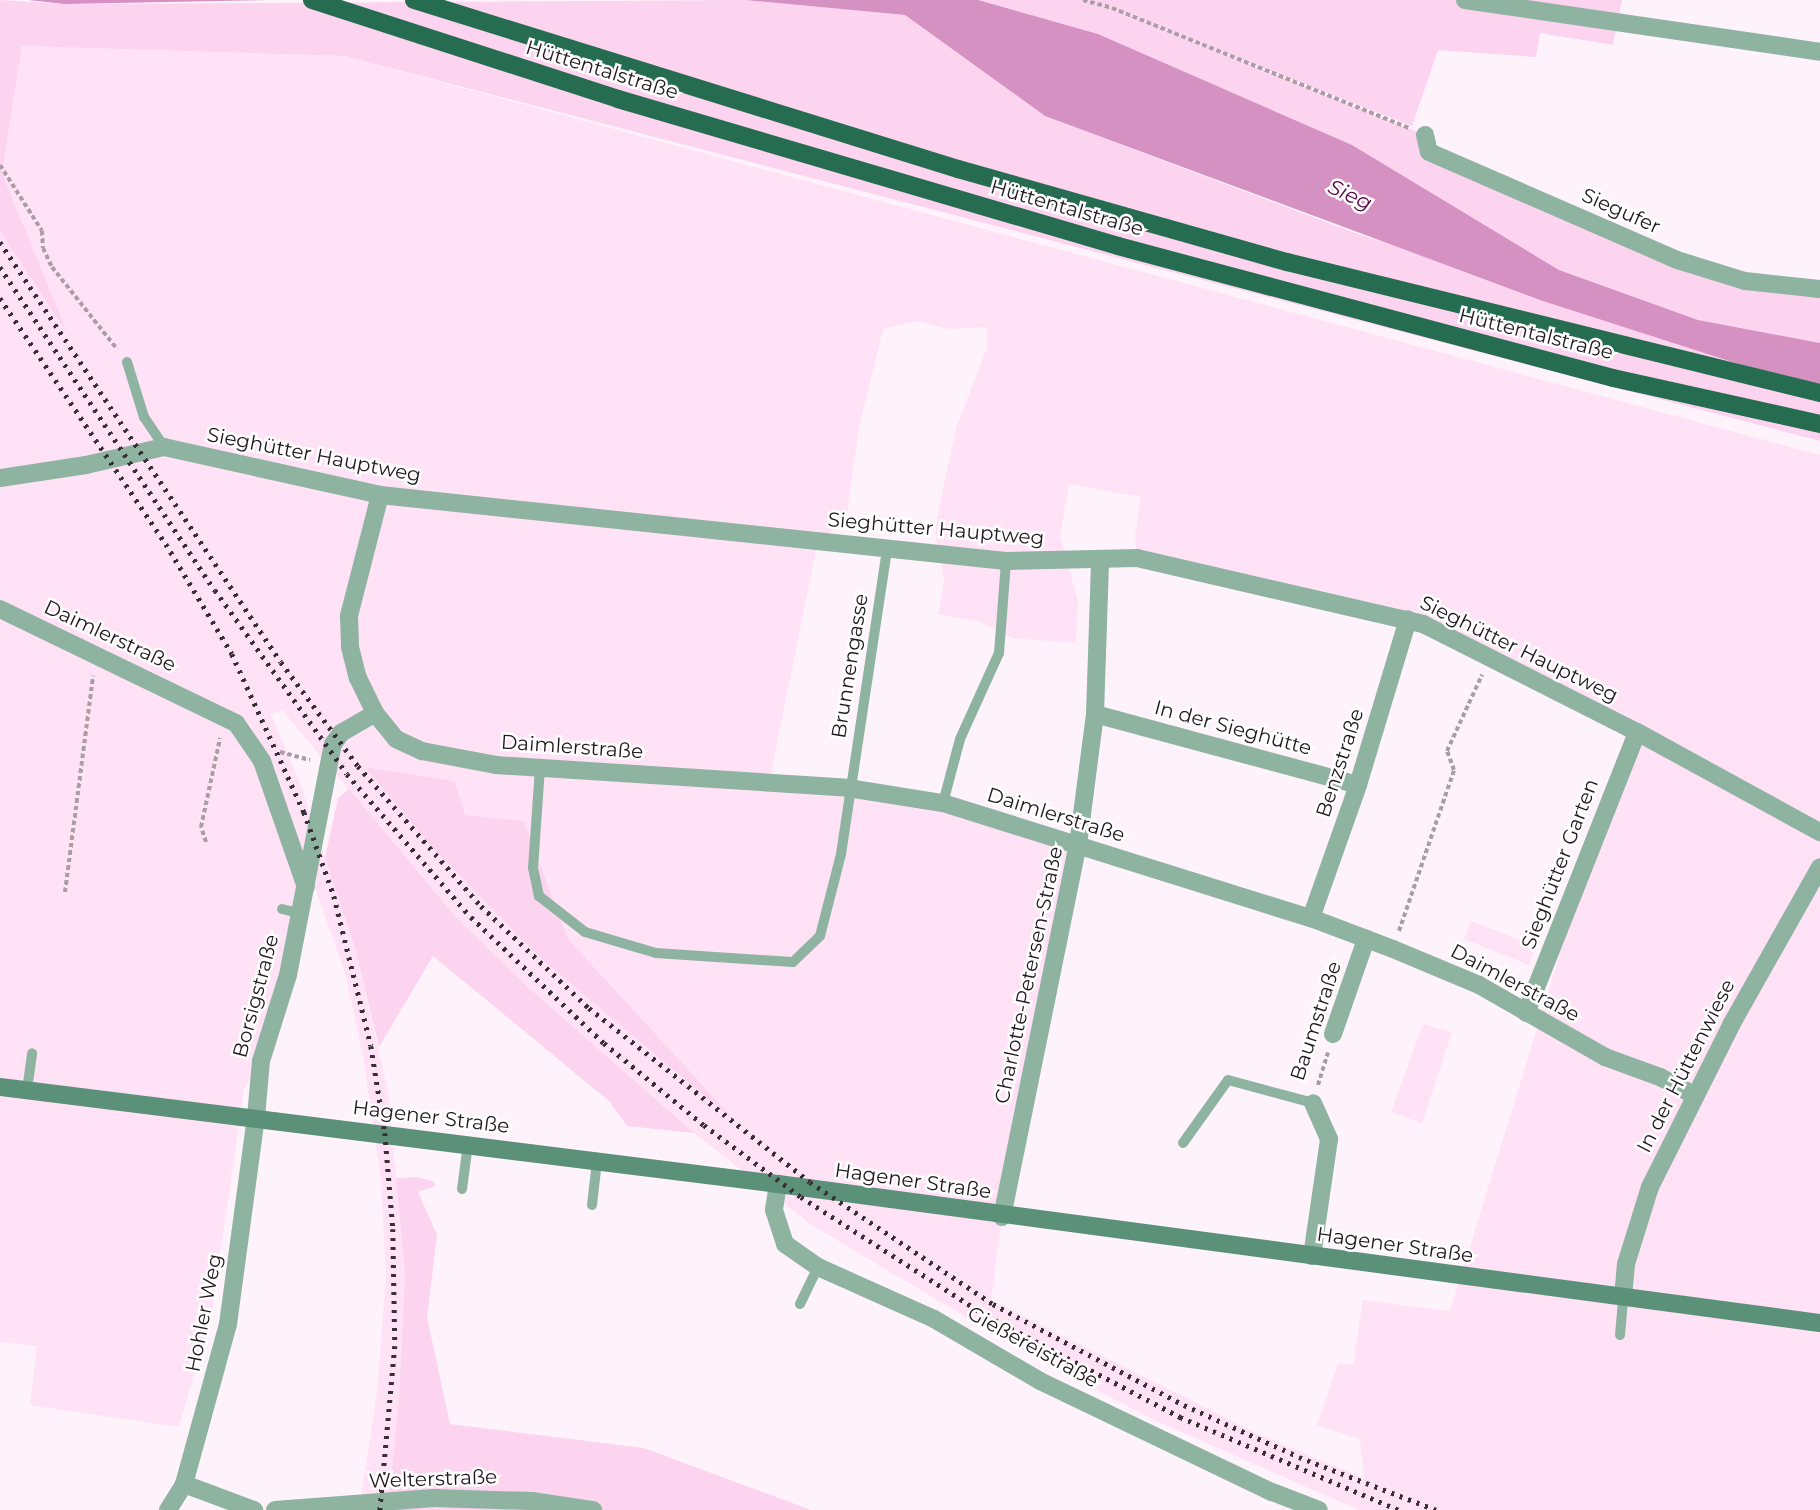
<!DOCTYPE html>
<meta charset="utf-8">
<style>
body{margin:0}
#map{position:relative;width:1820px;height:1510px;overflow:hidden;background:#fff3fb;font-family:Montserrat,sans-serif}
div>[style]{position:absolute}
.built>*{inset:0;background:#ffe2f5}
.green>*{inset:0;background:#fcd4ef}
.water>*{inset:0;background:#d491c1}
.path>*{height:4px;margin-top:-2px;transform-origin:0;background:repeating-linear-gradient(90deg,#a99ea6 0 4.5px,transparent 0 7.5px)}
.service>*{height:10px;margin:-5px;padding:0 5px;transform-origin:5px;border-radius:5px;background:#8fb3a1}
.minor>*{height:18px;margin:-9px;padding:0 9px;transform-origin:9px;border-radius:9px;background:#8fb3a1}
.tertiary>*{height:18px;margin:-9px;padding:0 9px;transform-origin:9px;border-radius:9px;background:#8fb3a1}
.secondary>*{height:18px;margin:-9px;padding:0 9px;transform-origin:9px;border-radius:9px;background:#5b9178}
.trunk>*{height:18px;margin:-9px;padding:0 9px;transform-origin:9px;border-radius:9px;background:#256c50}
.rail>*{height:4.5px;margin-top:-2.25px;transform-origin:0;background:repeating-linear-gradient(90deg,#392f36 0 3px,transparent 0 9px)}
span{translate:-50% -50%;white-space:nowrap;text-align:center;line-height:1.15;-webkit-text-stroke:5px #fff;paint-order:stroke}
.street-label{font-size:20px;color:#21171e}
.water-label{font-size:21px;color:#570548;font-style:italic}
</style>
<div id="map">
<div class="built">
<div style="clip-path:polygon(evenodd,22px 46px,344px 56px,1820px 455px,1820px 1510px,1359px 1510px,1154px 1420px,1033px 1357px,813px 1226px,694px 1133px,529px 988px,453px 914px,282px 710px,271px 714px,301px 786px,355px 948px,388px 1092px,405px 1275px,399px 1396px,388px 1510px,359px 1510px,377px 1393px,386px 1276px,381px 1180px,364px 1062px,346px 976px,315px 888px,300px 913px,261px 1061px,244px 1089px,212px 1310px,179px 1427px,30px 1405px,37px 1346px,0 1342px,0 231px,66px 329px,2px 173px,22px 46px,917px 321px,947px 329px,987px 327px,987px 348px,956px 428px,940px 503px,935px 533px,944px 580px,938px 614px,981px 622px,1012px 638px,1076px 643px,1078px 602px,1060px 536px,1069px 484px,1141px 497px,1135px 535px,1137px 558px,1423px 624px,1613px 720px,1626px 740px,1450px 1311px,1363px 1300px,1353px 1365px,1338px 1363px,1317px 1425px,1360px 1439px,1364px 1478px,1260px 1435px,991px 1300px,1002px 1217px,1078px 845px,848px 788px,769px 783px,818px 541px,846px 521px,859px 428px,883px 329px,917px 321px,22px 46px,365px 767px,455px 781px,465px 815px,524px 821px,568px 939px,734px 1121px,539px 957px,431px 846px,365px 767px)"></div>
<div style="clip-path:polygon(1471px 921px,1536px 946px,1529px 965px,1464px 939px)"></div>
<div style="clip-path:polygon(1423px 1024px,1452px 1032px,1422px 1123px,1391px 1112px)"></div>
</div>
<div class="green">
<div style="clip-path:polygon(0 0,65px 4px,745px 0,905px 15px,1045px 116px,1355px 233px,1820px 384px,1820px 441px,344px 56px,22px 46px,2px 173px,68px 334px,0 231px)"></div>
<div style="clip-path:polygon(978px 0,1622px 0,1613px 45px,1540px 33px,1536px 57px,1438px 50px,1412px 126px,1181px 36px,1425px 135px,1429px 152px,1677px 260px,1820px 289px,1820px 343px,1698px 320px,1559px 270px,1352px 145px,1098px 34px)"></div>
<div style="clip-path:polygon(365px 767px,455px 781px,465px 815px,524px 821px,568px 939px,739px 1125px,539px 957px,431px 846px)"></div>
<div style="clip-path:polygon(349px 789px,453px 914px,529px 988px,694px 1133px,627px 1126px,609px 1101px,433px 956px,379px 1047px,355px 948px,325px 858px,338px 798px)"></div>
<div style="clip-path:polygon(417px 1177px,433px 1181px,436px 1186px,418px 1192px,437px 1235px,427px 1317px,450px 1424px,644px 1448px,811px 1510px,388px 1510px,399px 1396px,405px 1275px,396px 1178px)"></div>
</div>
<div class="water">
<div style="clip-path:polygon(28px 0,270px 0,65px 4px)"></div>
<div style="clip-path:polygon(745px 0,978px 0,1098px 34px,1352px 145px,1559px 270px,1698px 320px,1820px 343px,1820px 384px,1779px 377px,1543px 301px,1045px 116px,905px 15px)"></div>
</div>
<div class="path">
<div style="left:1083px;top:0;width:30px;rotate:15deg"></div>
<div style="left:1112px;top:8px;width:320px;rotate:22deg"></div>
<div style="left:0;top:165px;width:78px;rotate:57.5deg"></div>
<div style="left:42px;top:231px;width:17px;rotate:87deg"></div>
<div style="left:43px;top:248px;width:21px;rotate:65deg"></div>
<div style="left:52px;top:267px;width:105px;rotate:51.6deg"></div>
<div style="left:280px;top:752px;width:31px;rotate:15deg"></div>
<div style="left:206px;top:842px;width:16px;rotate:-108deg"></div>
<div style="left:201px;top:827px;width:91px;rotate:-77.9deg"></div>
<div style="left:65px;top:892px;width:218px;rotate:-82.6deg"></div>
<div style="left:1399px;top:931px;width:170px;rotate:-71.1deg"></div>
<div style="left:1454px;top:770px;width:20px;rotate:-110deg"></div>
<div style="left:1447px;top:751px;width:84px;rotate:-65.3deg"></div>
<div style="left:1318px;top:1085px;width:34px;rotate:-73deg"></div>
</div>
<div class="service">
<div style="left:127px;top:362px;width:58px;rotate:72.8deg"></div>
<div style="left:144px;top:417px;width:36px;rotate:56deg"></div>
<div style="left:540px;top:768px;width:100px;rotate:94deg"></div>
<div style="left:533px;top:868px;width:29px;rotate:78deg"></div>
<div style="left:539px;top:896px;width:58px;rotate:38deg"></div>
<div style="left:585px;top:932px;width:74px;rotate:16.5deg"></div>
<div style="left:656px;top:953px;width:137px;rotate:3.8deg"></div>
<div style="left:793px;top:962px;width:37px;rotate:-44deg"></div>
<div style="left:820px;top:936px;width:85px;rotate:-75.6deg"></div>
<div style="left:841px;top:854px;width:308px;rotate:-81.4deg"></div>
<div style="left:943px;top:803px;width:66px;rotate:-75.1deg"></div>
<div style="left:960px;top:739px;width:94px;rotate:-65.6deg"></div>
<div style="left:999px;top:653px;width:92px;rotate:-85.6deg"></div>
<div style="left:282px;top:909px;width:18px;rotate:13deg"></div>
<div style="left:27px;top:1090px;width:37px;rotate:-82deg"></div>
<div style="left:1183px;top:1143px;width:77px;rotate:-54.5deg"></div>
<div style="left:1228px;top:1080px;width:88px;rotate:15.1deg"></div>
<div style="left:462px;top:1189px;width:45px;rotate:-82.4deg"></div>
<div style="left:592px;top:1205px;width:44px;rotate:-83.5deg"></div>
<div style="left:800px;top:1304px;width:41px;rotate:-64.1deg"></div>
<div style="left:1620px;top:1335px;width:37px;rotate:-85deg"></div>
</div>
<div class="minor">
<div style="left:1425px;top:135px;width:17px;rotate:77deg"></div>
<div style="left:1429px;top:152px;width:270px;rotate:23.5deg"></div>
<div style="left:1677px;top:260px;width:71px;rotate:17.2deg"></div>
<div style="left:1745px;top:281px;width:75px;rotate:6.1deg"></div>
<div style="left:0;top:478px;width:87px;rotate:-8.6deg"></div>
<div style="left:86px;top:465px;width:80px;rotate:-13deg"></div>
<div style="left:164px;top:447px;width:221px;rotate:12.5deg"></div>
<div style="left:380px;top:495px;width:629px;rotate:6.02deg"></div>
<div style="left:1006px;top:561px;width:131px;rotate:-1.3deg"></div>
<div style="left:1137px;top:558px;width:294px;rotate:13deg"></div>
<div style="left:1423px;top:624px;width:240px;rotate:26.8deg"></div>
<div style="left:1637px;top:732px;width:209px;rotate:28.7deg"></div>
<div style="left:380px;top:495px;width:125px;rotate:104.4deg"></div>
<div style="left:349px;top:616px;width:31px;rotate:88deg"></div>
<div style="left:350px;top:647px;width:32px;rotate:76deg"></div>
<div style="left:358px;top:678px;width:39px;rotate:64deg"></div>
<div style="left:375px;top:713px;width:33px;rotate:51deg"></div>
<div style="left:396px;top:739px;width:29px;rotate:25deg"></div>
<div style="left:422px;top:751px;width:75px;rotate:10.7deg"></div>
<div style="left:496px;top:765px;width:353px;rotate:3.7deg"></div>
<div style="left:848px;top:788px;width:96px;rotate:9deg"></div>
<div style="left:943px;top:803px;width:386px;rotate:17.4deg"></div>
<div style="left:1311px;top:918px;width:88px;rotate:20.7deg"></div>
<div style="left:1393px;top:949px;width:93px;rotate:22.7deg"></div>
<div style="left:1479px;top:985px;width:145px;rotate:29.7deg"></div>
<div style="left:1605px;top:1057px;width:59px;rotate:20deg"></div>
<div style="left:1660px;top:1077px;width:40px;rotate:28deg"></div>
<div style="left:0;top:609px;width:262px;rotate:25.8deg"></div>
<div style="left:236px;top:723px;width:46px;rotate:55.6deg"></div>
<div style="left:262px;top:761px;width:133px;rotate:70.8deg"></div>
<div style="left:1095px;top:714px;width:272px;rotate:15.1deg"></div>
<div style="left:1311px;top:918px;width:141px;rotate:-70.5deg"></div>
<div style="left:1358px;top:785px;width:173px;rotate:-73.2deg"></div>
<div style="left:1526px;top:1013px;width:302px;rotate:-68.4deg"></div>
<div style="left:1333px;top:1034px;width:101px;rotate:-70.8deg"></div>
<div style="left:256px;top:1117px;width:56px;rotate:-84.9deg"></div>
<div style="left:261px;top:1061px;width:90px;rotate:-72.6deg"></div>
<div style="left:288px;top:975px;width:235px;rotate:-79deg"></div>
<div style="left:333px;top:744px;width:14px;rotate:-54deg"></div>
<div style="left:341px;top:733px;width:39px;rotate:-30deg"></div>
<div style="left:778px;top:1184px;width:26px;rotate:99deg"></div>
<div style="left:774px;top:1210px;width:36px;rotate:72deg"></div>
<div style="left:785px;top:1244px;width:40px;rotate:34.9deg"></div>
<div style="left:818px;top:1267px;width:127px;rotate:24.1deg"></div>
<div style="left:934px;top:1319px;width:123px;rotate:30.3deg"></div>
<div style="left:1040px;top:1381px;width:257px;rotate:25.6deg"></div>
<div style="left:1272px;top:1492px;width:50px;rotate:21deg"></div>
<div style="left:1002px;top:1217px;width:380px;rotate:-78.5deg"></div>
<div style="left:1078px;top:845px;width:132px;rotate:-82.6deg"></div>
<div style="left:1095px;top:714px;width:152px;rotate:-88.1deg"></div>
<div style="left:1312px;top:1256px;width:118px;rotate:-81.7deg"></div>
<div style="left:1329px;top:1139px;width:39px;rotate:-114deg"></div>
<div style="left:1623px;top:1298px;width:34px;rotate:-85deg"></div>
<div style="left:1626px;top:1264px;width:81px;rotate:-72.7deg"></div>
<div style="left:1650px;top:1187px;width:181px;rotate:-63.4deg"></div>
<div style="left:1731px;top:1025px;width:181px;rotate:-60.6deg"></div>
</div>
<div class="tertiary">
<div style="left:1465px;top:0;width:359px;rotate:8.3deg"></div>
<div style="left:184px;top:1484px;width:75px;rotate:20.4deg"></div>
<div style="left:168px;top:1510px;width:31px;rotate:-58deg"></div>
<div style="left:184px;top:1484px;width:166px;rotate:-74.6deg"></div>
<div style="left:228px;top:1324px;width:209px;rotate:-82.3deg"></div>
<div style="left:275px;top:1510px;width:159px;rotate:-4.3deg"></div>
<div style="left:434px;top:1498px;width:98px;rotate:1.8deg"></div>
<div style="left:532px;top:1501px;width:62px;rotate:8.4deg"></div>
</div>
<div class="secondary">
<div style="left:0;top:1087px;width:784px;rotate:7.11deg"></div>
<div style="left:778px;top:1184px;width:1051px;rotate:7.6deg"></div>
</div>
<div class="trunk">
<div style="left:312px;top:0;width:322px;rotate:17.9deg"></div>
<div style="left:618px;top:99px;width:521px;rotate:16.38deg"></div>
<div style="left:1118px;top:246px;width:512px;rotate:14.93deg"></div>
<div style="left:1613px;top:378px;width:212px;rotate:12.5deg"></div>
<div style="left:414px;top:0;width:570px;rotate:17.26deg"></div>
<div style="left:958px;top:169px;width:342px;rotate:15.8deg"></div>
<div style="left:1287px;top:262px;width:549px;rotate:13.81deg"></div>
</div>
<div class="rail">
<div style="left:0;top:242px;width:505px;rotate:56.22deg"></div>
<div style="left:281px;top:662px;width:129px;rotate:53.5deg"></div>
<div style="left:358px;top:766px;width:186px;rotate:48.7deg"></div>
<div style="left:481px;top:906px;width:149px;rotate:43.4deg"></div>
<div style="left:589px;top:1008px;width:281px;rotate:38.2deg"></div>
<div style="left:810px;top:1182px;width:220px;rotate:33.7deg"></div>
<div style="left:993px;top:1304px;width:216px;rotate:27.9deg"></div>
<div style="left:1184px;top:1405px;width:126px;rotate:24.3deg"></div>
<div style="left:1299px;top:1457px;width:147px;rotate:21.1deg"></div>
<div style="left:0;top:267px;width:388px;rotate:56.4deg"></div>
<div style="left:215px;top:590px;width:226px;rotate:54.3deg"></div>
<div style="left:347px;top:774px;width:189px;rotate:49.1deg"></div>
<div style="left:471px;top:917px;width:183px;rotate:43.5deg"></div>
<div style="left:604px;top:1043px;width:129px;rotate:39.4deg"></div>
<div style="left:704px;top:1125px;width:121px;rotate:36.6deg"></div>
<div style="left:801px;top:1197px;width:221px;rotate:32.6deg"></div>
<div style="left:987px;top:1316px;width:218px;rotate:27.6deg"></div>
<div style="left:1180px;top:1417px;width:238px;rotate:23deg"></div>
<div style="left:0;top:298px;width:297px;rotate:56deg"></div>
<div style="left:166px;top:544px;width:128px;rotate:59deg"></div>
<div style="left:232px;top:654px;width:174px;rotate:65.5deg"></div>
<div style="left:304px;top:812px;width:89px;rotate:70.3deg"></div>
<div style="left:334px;top:896px;width:154px;rotate:76.1deg"></div>
<div style="left:371px;top:1046px;width:88px;rotate:80.9deg"></div>
<div style="left:385px;top:1133px;width:96px;rotate:85.2deg"></div>
<div style="left:393px;top:1229px;width:117px;rotate:89deg"></div>
<div style="left:395px;top:1346px;width:165px;rotate:95.2deg"></div>
</div>
<div class="street-label">
<span style="left:602px;top:70px;rotate:17deg">Hüttentalstraße</span>
<span style="left:1067px;top:208px;rotate:16deg">Hüttentalstraße</span>
<span style="left:1621px;top:211px;rotate:24deg">Siegufer</span>
<span style="left:1536px;top:334px;rotate:14deg">Hüttentalstraße</span>
<span style="left:314px;top:455px;rotate:11deg">Sieghütter Hauptweg</span>
<span style="left:936px;top:529px;rotate:5deg">Sieghütter Hauptweg</span>
<span style="left:110px;top:636px;rotate:25deg">Daimlerstraße</span>
<span style="left:1519px;top:649px;rotate:26deg">Sieghütter Hauptweg</span>
<span style="left:850px;top:666px;rotate:-81deg">Brunnengasse</span>
<span style="left:1233px;top:728px;rotate:15deg">In der Sieghütte</span>
<span style="left:572px;top:747px;rotate:4deg">Daimlerstraße</span>
<span style="left:1340px;top:763px;rotate:-72deg">Benzstraße</span>
<span style="left:1056px;top:815px;rotate:17deg">Daimlerstraße</span>
<span style="left:1560px;top:864px;rotate:-69deg">Sieghütter Garten</span>
<span style="left:1029px;top:975px;rotate:-78deg">Charlotte-Petersen-Straße</span>
<span style="left:1515px;top:983px;rotate:28deg">Daimlerstraße</span>
<span style="left:256px;top:996px;rotate:-75deg">Borsigstraße</span>
<span style="left:1316px;top:1021px;rotate:-72deg">Baumstraße</span>
<span style="left:1686px;top:1066px;rotate:-63deg">In der Hüttenwiese</span>
<span style="left:431px;top:1117px;rotate:7deg">Hagener Straße</span>
<span style="left:913px;top:1181px;rotate:8deg">Hagener Straße</span>
<span style="left:1395px;top:1245px;rotate:8deg">Hagener Straße</span>
<span style="left:204px;top:1313px;rotate:-79deg">Hohler Weg</span>
<span style="left:1033px;top:1347px;rotate:29deg">Gießereistraße</span>
<span style="left:433px;top:1479px;rotate:-2deg">Welterstraße</span>
</div>
<div class="water-label">
<span style="left:1350px;top:195px;rotate:25deg">Sieg</span>
</div>
</div>
